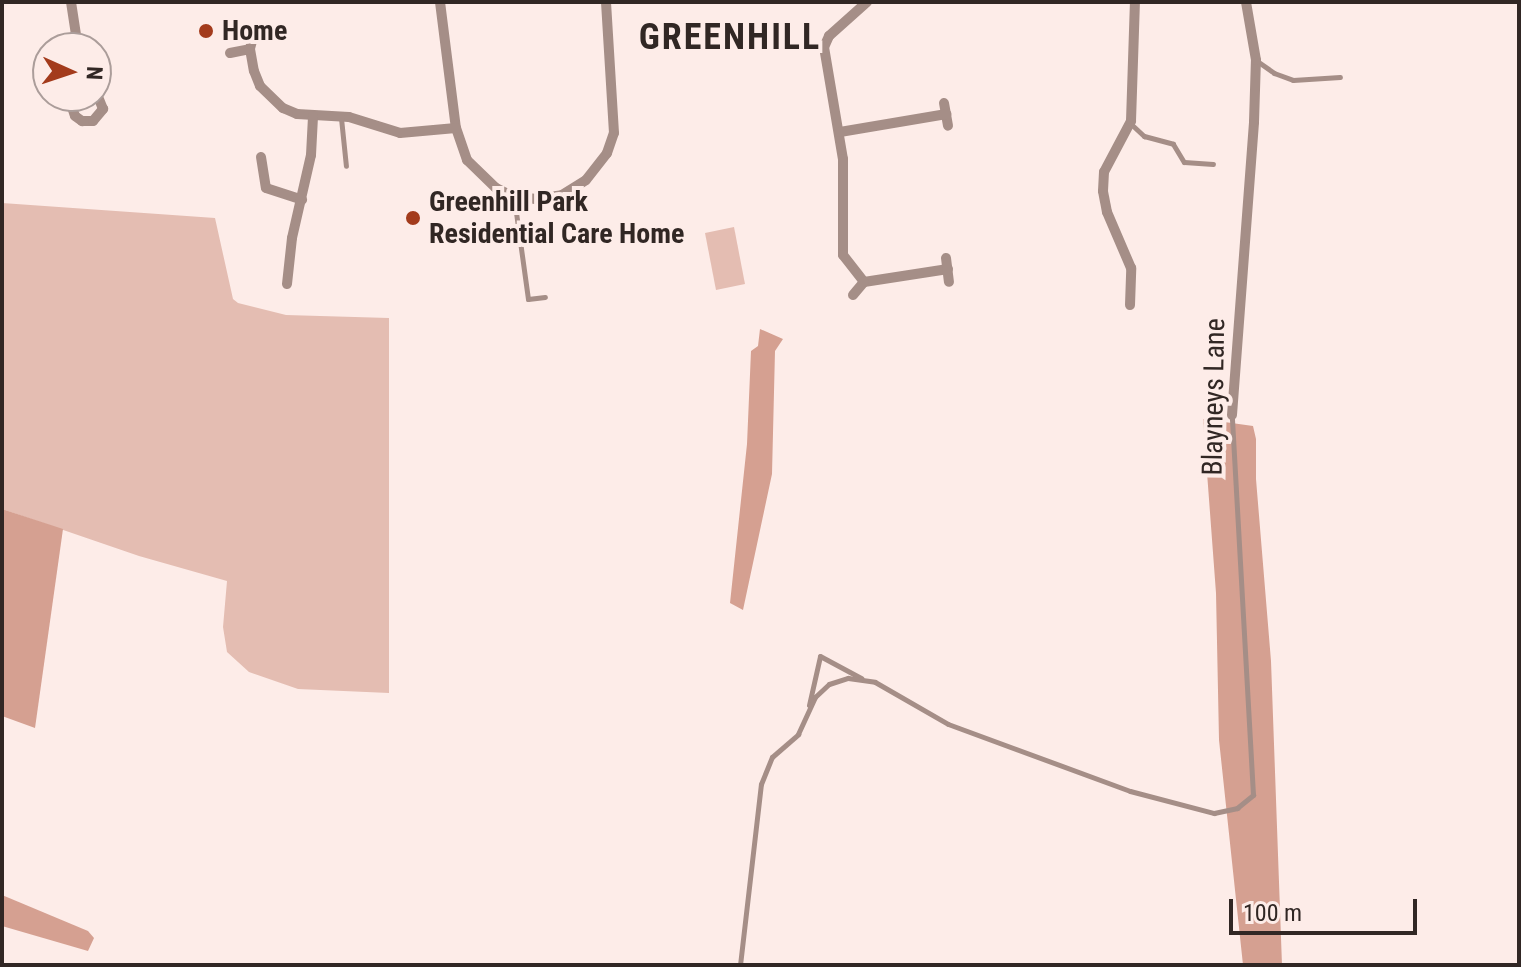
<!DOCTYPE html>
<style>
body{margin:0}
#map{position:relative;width:1521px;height:967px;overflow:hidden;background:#fdece8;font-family:"Roboto Condensed",sans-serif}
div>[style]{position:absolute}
.green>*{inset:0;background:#e4bdb2}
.forest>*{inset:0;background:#d5a091}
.service>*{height:5px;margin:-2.5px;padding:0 2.5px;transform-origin:2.5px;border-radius:2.5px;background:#a58e87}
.minor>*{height:10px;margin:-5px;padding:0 5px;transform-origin:5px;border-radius:5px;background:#a58e87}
.dots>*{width:22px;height:22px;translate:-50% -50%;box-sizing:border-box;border:4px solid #fdece8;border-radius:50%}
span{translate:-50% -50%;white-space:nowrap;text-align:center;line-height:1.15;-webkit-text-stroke:8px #fdece8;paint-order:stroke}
.poi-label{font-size:28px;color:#312724;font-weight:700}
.left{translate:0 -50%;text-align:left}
.street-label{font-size:28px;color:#312724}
.district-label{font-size:36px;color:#312724;font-weight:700;letter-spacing:2px}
.frame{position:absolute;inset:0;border:4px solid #312724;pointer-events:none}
.north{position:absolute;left:32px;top:32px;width:80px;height:80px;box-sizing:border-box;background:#fdece8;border:2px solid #ab9d9a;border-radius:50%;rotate:93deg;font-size:22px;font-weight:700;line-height:32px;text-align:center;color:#312724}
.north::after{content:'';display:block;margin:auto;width:28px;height:36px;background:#a33b1c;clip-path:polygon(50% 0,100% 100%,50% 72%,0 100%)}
.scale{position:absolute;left:1229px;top:899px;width:188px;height:36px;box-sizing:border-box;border:4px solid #312724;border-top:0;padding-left:10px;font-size:24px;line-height:28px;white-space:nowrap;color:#312724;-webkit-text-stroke:6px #fdece8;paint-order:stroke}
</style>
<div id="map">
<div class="green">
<div style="clip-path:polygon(2px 203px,215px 218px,233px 299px,238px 303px,286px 315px,389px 318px,389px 693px,298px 689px,249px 672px,227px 652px,223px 627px,227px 581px,139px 556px,2px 509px)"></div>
<div style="clip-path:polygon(734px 227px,745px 284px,716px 290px,705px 233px)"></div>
</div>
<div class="forest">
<div style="clip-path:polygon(760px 329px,783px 339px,775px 351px,772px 474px,743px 610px,730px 603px,747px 444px,751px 351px,758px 346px)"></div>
<div style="clip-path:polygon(1203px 419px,1253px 426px,1256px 439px,1256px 479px,1271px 661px,1282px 965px,1243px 965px,1219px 740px,1216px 593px)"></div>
<div style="clip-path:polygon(2px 509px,63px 529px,35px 728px,2px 716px)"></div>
<div style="clip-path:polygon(2px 895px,88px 931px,94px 938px,88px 951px,2px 926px)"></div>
</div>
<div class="service">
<div style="left:1257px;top:61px;width:21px;rotate:35deg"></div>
<div style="left:1274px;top:73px;width:20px;rotate:20deg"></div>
<div style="left:1293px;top:80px;width:47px;rotate:-3.7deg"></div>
<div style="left:341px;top:118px;width:48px;rotate:84.1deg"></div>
<div style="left:1131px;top:124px;width:18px;rotate:43deg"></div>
<div style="left:1144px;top:136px;width:30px;rotate:15deg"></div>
<div style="left:1173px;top:144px;width:21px;rotate:59deg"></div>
<div style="left:1184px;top:162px;width:29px;rotate:4deg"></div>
<div style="left:514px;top:198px;width:102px;rotate:82.1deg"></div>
<div style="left:528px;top:299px;width:17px;rotate:-7deg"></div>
<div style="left:809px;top:705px;width:50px;rotate:-77.3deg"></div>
<div style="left:820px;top:656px;width:47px;rotate:28.2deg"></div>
<div style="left:740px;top:965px;width:182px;rotate:-83.4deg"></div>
<div style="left:761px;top:784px;width:29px;rotate:-68deg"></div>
<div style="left:772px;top:757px;width:35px;rotate:-41deg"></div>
<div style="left:798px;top:734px;width:41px;rotate:-65.3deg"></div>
<div style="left:815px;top:697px;width:19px;rotate:-43deg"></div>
<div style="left:829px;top:684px;width:20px;rotate:-18deg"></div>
<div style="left:848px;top:678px;width:27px;rotate:8deg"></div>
<div style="left:875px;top:682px;width:84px;rotate:29.9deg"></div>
<div style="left:948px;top:724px;width:194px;rotate:20.2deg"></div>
<div style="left:1130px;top:791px;width:87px;rotate:14.7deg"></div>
<div style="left:1214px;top:813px;width:24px;rotate:-12deg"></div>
<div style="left:1237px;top:808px;width:21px;rotate:-39deg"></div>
<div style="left:1253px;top:795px;width:381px;rotate:-93.2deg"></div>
</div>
<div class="minor">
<div style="left:71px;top:2px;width:47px;rotate:81.3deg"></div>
<div style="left:440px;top:2px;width:127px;rotate:82.8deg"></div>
<div style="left:456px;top:128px;width:34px;rotate:71deg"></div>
<div style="left:467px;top:160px;width:40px;rotate:44deg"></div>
<div style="left:496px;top:188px;width:20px;rotate:27deg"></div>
<div style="left:514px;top:197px;width:21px;rotate:5deg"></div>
<div style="left:535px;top:199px;width:27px;rotate:-8deg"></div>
<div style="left:562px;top:195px;width:28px;rotate:-32deg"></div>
<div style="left:586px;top:180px;width:34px;rotate:-52deg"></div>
<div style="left:607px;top:153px;width:21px;rotate:-71deg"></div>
<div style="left:614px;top:133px;width:131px;rotate:-93.5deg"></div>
<div style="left:867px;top:2px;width:51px;rotate:138.2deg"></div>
<div style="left:829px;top:36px;width:12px;rotate:114deg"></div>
<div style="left:824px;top:47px;width:114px;rotate:80.4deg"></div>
<div style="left:843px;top:159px;width:96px;rotate:90deg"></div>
<div style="left:843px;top:255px;width:34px;rotate:52deg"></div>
<div style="left:864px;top:282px;width:85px;rotate:-8.8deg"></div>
<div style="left:255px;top:30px;width:20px;rotate:105deg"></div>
<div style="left:250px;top:49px;width:22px;rotate:80deg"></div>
<div style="left:254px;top:71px;width:16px;rotate:68deg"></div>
<div style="left:260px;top:86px;width:32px;rotate:44deg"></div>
<div style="left:283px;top:108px;width:15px;rotate:23deg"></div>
<div style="left:297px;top:114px;width:52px;rotate:3.3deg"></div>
<div style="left:349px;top:117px;width:53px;rotate:17.4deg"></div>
<div style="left:400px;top:133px;width:56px;rotate:-5.1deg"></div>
<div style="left:230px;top:53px;width:20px;rotate:-11deg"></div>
<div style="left:75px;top:96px;width:11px;rotate:105deg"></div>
<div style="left:72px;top:107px;width:9px;rotate:72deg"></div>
<div style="left:75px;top:116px;width:9px;rotate:36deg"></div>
<div style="left:82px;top:121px;width:11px"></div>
<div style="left:93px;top:121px;width:16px;rotate:-50deg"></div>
<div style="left:103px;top:109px;width:18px;rotate:-112deg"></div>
<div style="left:944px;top:103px;width:23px;rotate:80deg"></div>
<div style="left:840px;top:132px;width:108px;rotate:-9.6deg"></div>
<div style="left:261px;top:157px;width:31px;rotate:81deg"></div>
<div style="left:266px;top:188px;width:38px;rotate:18deg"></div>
<div style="left:946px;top:258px;width:24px;rotate:83deg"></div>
<div style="left:287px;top:284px;width:46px;rotate:-83.8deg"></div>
<div style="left:292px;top:238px;width:85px;rotate:-77.1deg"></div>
<div style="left:311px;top:155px;width:39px;rotate:-87deg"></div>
<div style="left:853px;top:295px;width:17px;rotate:-50deg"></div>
<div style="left:1130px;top:305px;width:37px;rotate:-88deg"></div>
<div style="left:1131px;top:268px;width:61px;rotate:-113.2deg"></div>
<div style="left:1107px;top:212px;width:21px;rotate:-101deg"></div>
<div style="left:1103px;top:191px;width:19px;rotate:-87deg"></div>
<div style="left:1104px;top:172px;width:58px;rotate:-62.1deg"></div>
<div style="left:1131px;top:121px;width:119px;rotate:-88.1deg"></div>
<div style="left:1232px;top:415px;width:294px;rotate:-85.7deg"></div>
<div style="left:1254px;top:122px;width:62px;rotate:-88.2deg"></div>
<div style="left:1256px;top:60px;width:59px;rotate:-99.8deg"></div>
</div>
<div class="dots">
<div style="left:206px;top:31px;background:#a33b1c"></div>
<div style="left:413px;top:218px;background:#a33b1c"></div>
</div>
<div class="poi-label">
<span class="left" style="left:222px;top:31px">Home</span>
<span class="left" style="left:429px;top:218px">Greenhill Park<br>Residential Care Home</span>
</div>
<div class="street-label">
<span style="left:1214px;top:397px;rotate:-89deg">Blayneys Lane</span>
</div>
<div class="district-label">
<span style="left:730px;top:38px">GREENHILL</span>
</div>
<div class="frame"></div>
<div class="north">N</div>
<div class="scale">100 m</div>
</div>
